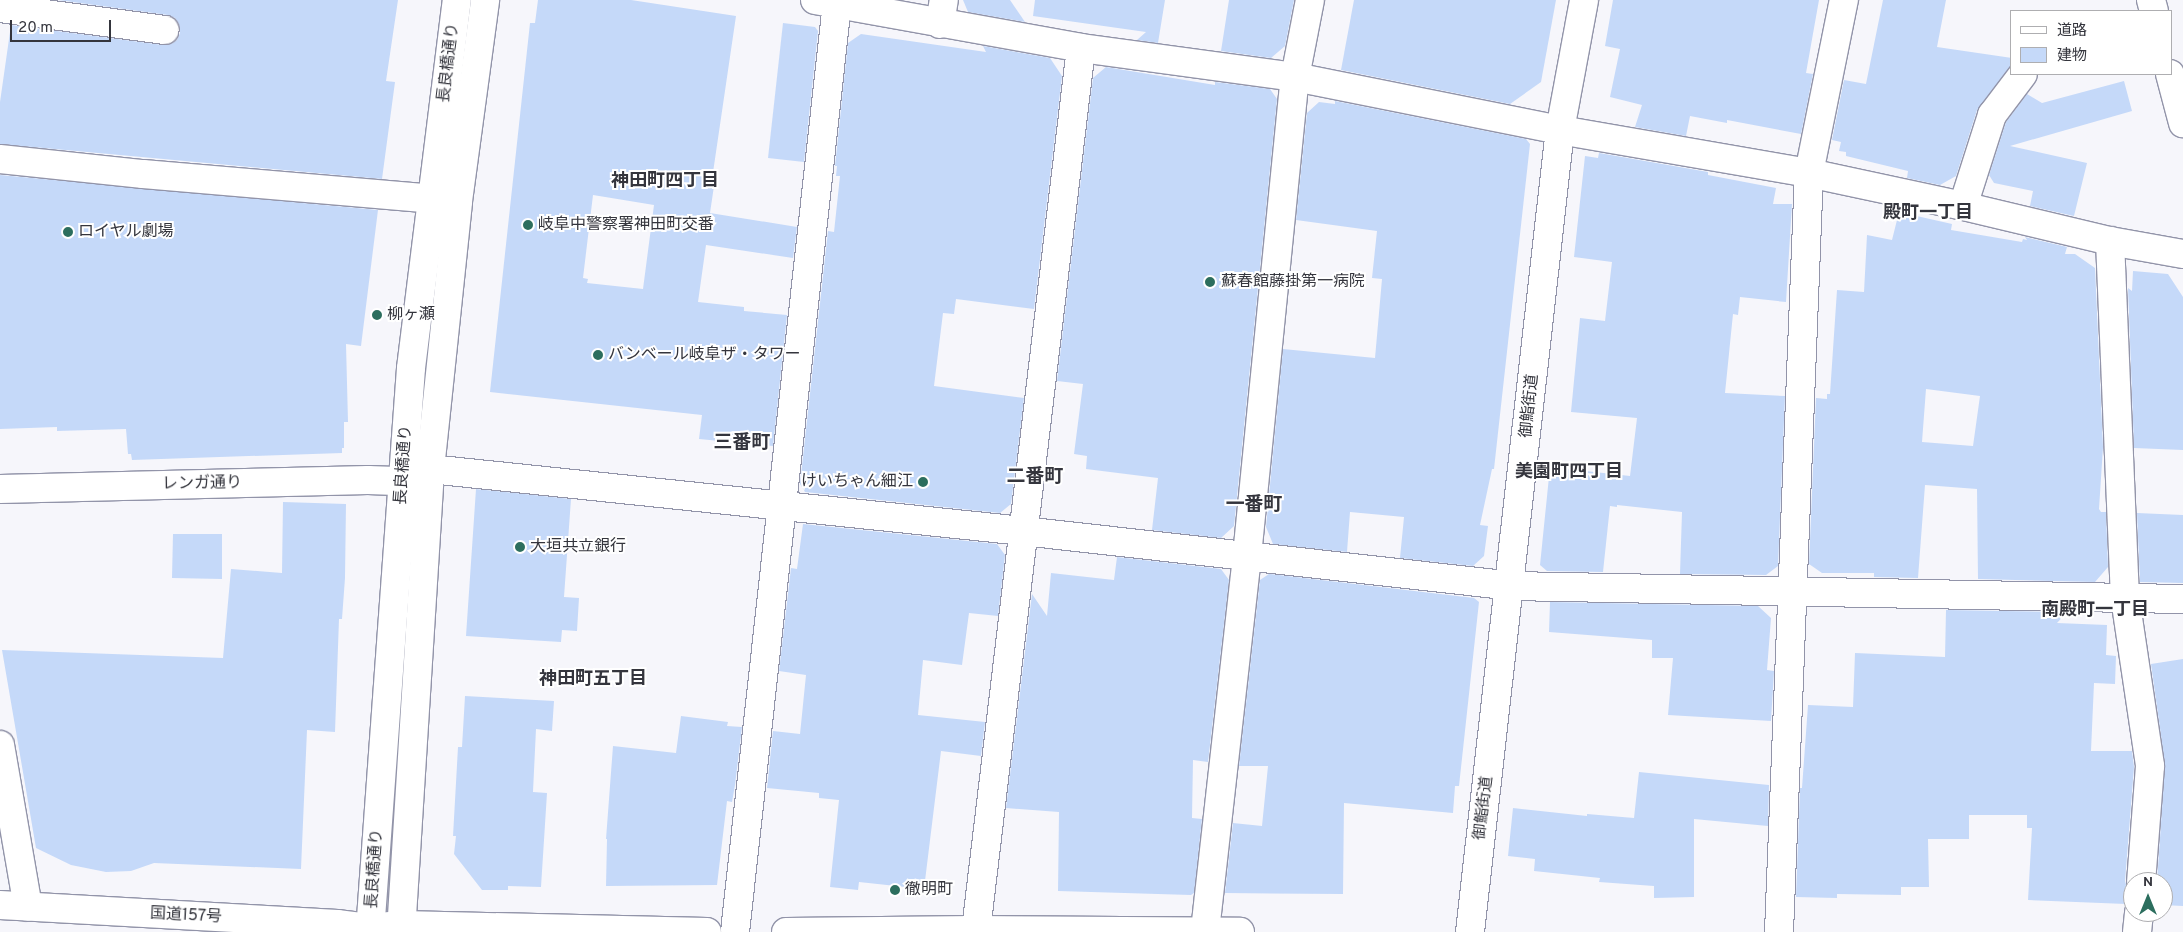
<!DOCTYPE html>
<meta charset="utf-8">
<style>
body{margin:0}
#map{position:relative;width:2183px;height:932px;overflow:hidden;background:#f6f6fb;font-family:Overpass,"Noto Sans JP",sans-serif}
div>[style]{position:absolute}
.building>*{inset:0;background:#c5d9f9}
.roads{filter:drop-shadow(1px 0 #9294a9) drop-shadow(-1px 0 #9294a9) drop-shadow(0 1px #9294a9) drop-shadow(0 -1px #9294a9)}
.minor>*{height:28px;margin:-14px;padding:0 14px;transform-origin:14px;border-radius:14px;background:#fff}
.highway>*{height:28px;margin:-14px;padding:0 14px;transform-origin:14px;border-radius:14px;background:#fff}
.dots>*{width:14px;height:14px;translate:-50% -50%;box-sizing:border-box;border:2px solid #fff;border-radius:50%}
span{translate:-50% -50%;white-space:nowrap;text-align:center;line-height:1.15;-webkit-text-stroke:4px #fff;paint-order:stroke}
.street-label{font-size:16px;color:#34353d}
.poi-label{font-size:16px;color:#34353d}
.left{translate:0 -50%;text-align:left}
.right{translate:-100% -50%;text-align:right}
.neighbourhood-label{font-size:18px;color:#34353d;font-weight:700}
.quarter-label{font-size:19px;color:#34353d;font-weight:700}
.legend{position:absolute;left:2010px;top:10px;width:162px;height:65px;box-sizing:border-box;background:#fff;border:1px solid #aeaeb1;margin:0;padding:6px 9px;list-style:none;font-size:15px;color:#34353d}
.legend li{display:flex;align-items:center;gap:10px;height:25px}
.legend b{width:25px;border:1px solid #aeaeb1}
.north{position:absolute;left:2123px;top:872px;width:50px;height:50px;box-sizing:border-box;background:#fff;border:1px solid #aeaeb1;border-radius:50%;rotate:0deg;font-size:14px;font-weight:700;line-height:20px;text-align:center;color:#34353d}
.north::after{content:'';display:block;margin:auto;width:18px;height:22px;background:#2c6e5e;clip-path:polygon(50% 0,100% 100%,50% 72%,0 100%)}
.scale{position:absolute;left:10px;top:20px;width:101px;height:22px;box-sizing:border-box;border:2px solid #34353d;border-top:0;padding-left:6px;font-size:15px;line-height:18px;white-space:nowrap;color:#34353d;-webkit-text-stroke:4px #fff;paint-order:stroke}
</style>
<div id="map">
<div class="building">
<div style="clip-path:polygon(58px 0,398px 0,386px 81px,395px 82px,382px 179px,0 144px,0 102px,11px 25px,163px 45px,171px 44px,177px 40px,180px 33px,179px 24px,175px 18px,168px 15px)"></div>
<div style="clip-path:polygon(evenodd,538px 0,631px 0,736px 16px,711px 186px,714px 186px,710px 213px,797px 227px,793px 258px,706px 245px,698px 302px,744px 307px,744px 311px,787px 315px,773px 446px,699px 439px,702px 415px,490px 392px,530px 23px,535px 23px,538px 0,593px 195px,654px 205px,643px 289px,587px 283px,588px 279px,583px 278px,593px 195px)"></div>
<div style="clip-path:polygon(963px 0,1010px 0,1025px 22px,968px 12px)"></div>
<div style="clip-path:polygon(1035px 0,1165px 0,1158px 43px,1137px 40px,1146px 32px,1033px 16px)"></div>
<div style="clip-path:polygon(1229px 0,1294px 0,1285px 46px,1271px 58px,1221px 51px)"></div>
<div style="clip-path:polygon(1354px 0,1556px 0,1541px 82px,1510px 104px,1341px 70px)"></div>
<div style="clip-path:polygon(1613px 0,1819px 0,1806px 73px,1813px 74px,1801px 134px,1727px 120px,1727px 123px,1690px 116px,1686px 136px,1635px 127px,1642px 105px,1610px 97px,1620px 49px,1605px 46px)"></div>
<div style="clip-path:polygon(1883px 0,1946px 0,1937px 47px,2012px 58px,2012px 64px,1977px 110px,1956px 176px,1940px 185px,1907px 178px,1908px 171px,1846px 156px,1846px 152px,1839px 151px,1841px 142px,1832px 140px,1844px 80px,1866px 84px)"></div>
<div style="clip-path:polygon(783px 23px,815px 27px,818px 31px,804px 162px,768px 158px)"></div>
<div style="clip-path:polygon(861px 34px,986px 52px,983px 46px,1050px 58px,1062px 76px,1034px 309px,956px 299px,954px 314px,943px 313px,934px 386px,1024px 398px,1011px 504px,1000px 513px,805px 492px,800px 484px,828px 231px,834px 232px,840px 176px,836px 176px,837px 166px,835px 166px,848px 43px)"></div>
<div style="clip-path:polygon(1106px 67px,1215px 85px,1215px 82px,1270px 89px,1277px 99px,1234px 526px,1221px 538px,1152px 530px,1158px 478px,1086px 469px,1087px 456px,1074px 454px,1083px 384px,1057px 381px,1093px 78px)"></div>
<div style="clip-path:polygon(2124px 81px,2132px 111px,2010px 146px,2087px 163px,2074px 216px,2030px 206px,2033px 191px,1994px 183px,1989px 175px,2006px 122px,2027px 94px,2042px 103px)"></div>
<div style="clip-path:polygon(1335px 101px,1526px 139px,1530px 144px,1494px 469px,1492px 469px,1480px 525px,1488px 526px,1484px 556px,1473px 566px,1400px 558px,1404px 517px,1350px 512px,1347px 552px,1273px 544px,1266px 527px,1283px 349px,1375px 358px,1382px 279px,1372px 278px,1377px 231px,1296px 220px,1307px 113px,1319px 102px,1335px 104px)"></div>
<div style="clip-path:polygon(1599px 153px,1708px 172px,1708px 175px,1776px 188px,1773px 204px,1792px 204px,1786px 302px,1740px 297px,1738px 315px,1733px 314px,1725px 393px,1785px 396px,1778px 566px,1766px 575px,1680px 574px,1682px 512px,1617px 505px,1617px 507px,1610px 506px,1603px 572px,1547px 571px,1540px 565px,1550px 467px,1630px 476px,1637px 418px,1571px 412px,1580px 318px,1605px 321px,1612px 262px,1574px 257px,1585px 156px,1598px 158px)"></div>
<div style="clip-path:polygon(0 175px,378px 210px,361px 346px,346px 344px,348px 422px,344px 422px,344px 448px,342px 448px,342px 453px,132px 460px,131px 454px,128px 454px,126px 429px,57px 431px,57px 427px,0 429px)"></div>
<div style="clip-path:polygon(evenodd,1899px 212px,1952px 224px,1951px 230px,2022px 242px,2023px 239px,2027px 240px,2025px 237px,2067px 247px,2065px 254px,2075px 254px,2095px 268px,2103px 447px,2099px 509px,2101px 512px,2106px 512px,2108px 567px,2095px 582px,1978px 579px,1977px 489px,1925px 485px,1918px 578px,1874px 577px,1874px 573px,1822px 573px,1809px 564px,1816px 398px,1827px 399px,1827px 394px,1830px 394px,1837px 290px,1864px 292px,1867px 235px,1892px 240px,1899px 212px,1926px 389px,1980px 396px,1973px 446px,1922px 442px,1926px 389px)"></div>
<div style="clip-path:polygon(2133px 271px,2168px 274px,2183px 297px,2183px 450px,2134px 448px,2128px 288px,2132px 291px)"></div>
<div style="clip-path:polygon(476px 489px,571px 499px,564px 597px,579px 598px,577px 631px,562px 630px,561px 642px,466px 636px)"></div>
<div style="clip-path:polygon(283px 502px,346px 504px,345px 578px,342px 619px,339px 619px,335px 732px,307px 730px,301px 869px,154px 863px,131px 871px,106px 872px,71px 865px,36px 848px,2px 650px,223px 658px,231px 569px,282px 573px)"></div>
<div style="clip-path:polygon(2137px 513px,2183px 515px,2183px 583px,2140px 582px)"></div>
<div style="clip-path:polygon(803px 524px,997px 544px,1005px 555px,998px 616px,969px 613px,962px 665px,923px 660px,918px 715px,985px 722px,981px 756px,941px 751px,924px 889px,859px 882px,858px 890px,830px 887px,839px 800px,819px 798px,819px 793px,767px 788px,773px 731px,800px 734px,806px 675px,779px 671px,791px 568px,797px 569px)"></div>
<div style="clip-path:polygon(173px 534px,222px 534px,222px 579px,172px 578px)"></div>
<div style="clip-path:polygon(1117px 557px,1221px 569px,1229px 580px,1208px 762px,1193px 760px,1192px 818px,1202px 819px,1194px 893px,1191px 895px,1058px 891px,1059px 812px,1006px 808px,1032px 594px,1047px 616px,1051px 573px,1114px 580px)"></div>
<div style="clip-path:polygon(1269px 574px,1474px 598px,1479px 602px,1459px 786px,1455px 786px,1453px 813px,1344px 803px,1343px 894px,1225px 893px,1233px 823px,1262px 826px,1268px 766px,1239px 766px,1260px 580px)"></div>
<div style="clip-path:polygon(1550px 602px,1758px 606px,1771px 618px,1767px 670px,1774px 671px,1771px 721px,1668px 715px,1673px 658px,1652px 658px,1652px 640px,1549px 632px)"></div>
<div style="clip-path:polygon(1946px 610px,2067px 612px,2057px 623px,2107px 625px,2106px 655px,2116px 656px,2115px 684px,2094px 683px,2091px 751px,2132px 751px,2134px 767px,2125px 881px,2127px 888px,2133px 898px,2126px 904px,2028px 900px,2032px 828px,2027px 828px,2027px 815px,1969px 815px,1969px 839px,1928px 839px,1929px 887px,1901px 887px,1901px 895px,1837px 894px,1837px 898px,1796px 897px,1800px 788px,1802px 788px,1808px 705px,1853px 707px,1855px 653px,1945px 657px)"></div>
<div style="clip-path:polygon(2183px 659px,2183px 906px,2163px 905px,2163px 882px,2157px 882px,2165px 764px,2151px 664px)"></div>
<div style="clip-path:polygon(465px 696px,554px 701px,552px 731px,536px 729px,533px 792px,547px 793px,541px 887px,508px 886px,508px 890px,482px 890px,454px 854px,456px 836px,453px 836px,458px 747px,462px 747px)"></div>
<div style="clip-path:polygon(681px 716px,728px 722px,727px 726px,742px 727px,735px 785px,732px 802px,727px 801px,717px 885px,606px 886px,607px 839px,606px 839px,613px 746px,676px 753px)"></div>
<div style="clip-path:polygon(1639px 772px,1769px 785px,1768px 826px,1694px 819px,1694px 897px,1654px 898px,1654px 886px,1599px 882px,1600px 878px,1534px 871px,1535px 859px,1508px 856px,1513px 808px,1587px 816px,1587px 814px,1634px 818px)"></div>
</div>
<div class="roads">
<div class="minor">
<div style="left:815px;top:0;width:270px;rotate:10.2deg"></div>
<div style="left:1081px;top:48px;width:216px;rotate:7.7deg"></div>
<div style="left:1295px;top:77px;width:270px;rotate:11.3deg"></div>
<div style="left:1560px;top:130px;width:253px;rotate:9.8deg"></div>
<div style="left:1809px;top:173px;width:157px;rotate:12.1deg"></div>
<div style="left:1963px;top:206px;width:151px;rotate:13.4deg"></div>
<div style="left:2110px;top:241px;width:74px;rotate:10.1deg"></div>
<div style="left:2151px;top:0;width:11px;rotate:75deg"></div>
<div style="left:0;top:8px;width:166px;rotate:7.6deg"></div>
<div style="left:940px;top:24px;width:24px;rotate:-81deg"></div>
<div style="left:2170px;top:74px;width:51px;rotate:75.1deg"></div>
<div style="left:0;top:159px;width:144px;rotate:6deg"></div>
<div style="left:143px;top:174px;width:290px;rotate:4.9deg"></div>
<div style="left:1963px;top:206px;width:96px;rotate:-72.3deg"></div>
<div style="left:1992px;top:115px;width:51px;rotate:-52.9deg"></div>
<div style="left:2110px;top:241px;width:357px;rotate:87.6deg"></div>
<div style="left:2125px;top:598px;width:170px;rotate:81.5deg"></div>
<div style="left:2150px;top:766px;width:116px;rotate:94.4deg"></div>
<div style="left:430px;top:469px;width:596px;rotate:5.97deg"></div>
<div style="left:1023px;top:531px;width:490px;rotate:6.4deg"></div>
<div style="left:1510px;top:586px;width:673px;rotate:1.11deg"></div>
<div style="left:0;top:489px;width:368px;rotate:-1.4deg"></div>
<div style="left:368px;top:480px;width:35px;rotate:2deg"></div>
<div style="left:0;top:745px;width:164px;rotate:80.2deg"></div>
<div style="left:976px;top:930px;width:888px;rotate:-83.21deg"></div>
<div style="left:1205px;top:931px;width:377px;rotate:-83.6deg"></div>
<div style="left:1247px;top:556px;width:481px;rotate:-84.3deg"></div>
<div style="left:1295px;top:77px;width:78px;rotate:-79deg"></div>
<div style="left:735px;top:932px;width:935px;rotate:-83.73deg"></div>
<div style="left:1470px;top:932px;width:807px;rotate:-83.6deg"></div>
<div style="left:1560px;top:130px;width:132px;rotate:-79.5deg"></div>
<div style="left:1779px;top:932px;width:760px;rotate:-87.74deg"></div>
<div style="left:1809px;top:173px;width:177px;rotate:-78.6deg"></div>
<div style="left:2137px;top:932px;width:20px;rotate:-84deg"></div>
</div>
<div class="highway">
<div style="left:0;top:905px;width:338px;rotate:3.2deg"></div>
<div style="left:337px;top:924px;width:34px;rotate:7deg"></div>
<div style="left:371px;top:928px;width:31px;rotate:-6deg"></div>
<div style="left:402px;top:925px;width:305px;rotate:1.3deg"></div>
<div style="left:370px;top:932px;width:565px;rotate:-85.84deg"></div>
<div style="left:411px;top:368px;width:371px;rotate:-82.9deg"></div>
<div style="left:401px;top:932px;width:464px;rotate:-86.4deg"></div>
<div style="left:430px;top:469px;width:269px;rotate:-84deg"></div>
<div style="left:458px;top:201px;width:203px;rotate:-82.3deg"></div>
<div style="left:786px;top:932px;width:190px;rotate:-0.6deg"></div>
<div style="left:976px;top:930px;width:264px;rotate:0.4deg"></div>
</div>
</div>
<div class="dots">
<div style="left:528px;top:225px;background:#2c6e5e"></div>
<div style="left:68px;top:232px;background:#2c6e5e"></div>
<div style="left:1210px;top:282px;background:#2c6e5e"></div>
<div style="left:377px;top:315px;background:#2c6e5e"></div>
<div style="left:598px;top:355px;background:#2c6e5e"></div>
<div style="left:923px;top:482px;background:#2c6e5e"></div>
<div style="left:520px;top:547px;background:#2c6e5e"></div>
<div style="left:895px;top:890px;background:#2c6e5e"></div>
</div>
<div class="street-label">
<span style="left:449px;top:63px;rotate:-83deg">長良橋通り</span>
<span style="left:1530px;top:406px;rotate:-84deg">御鮨街道</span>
<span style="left:404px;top:465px;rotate:-86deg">長良橋通り</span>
<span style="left:202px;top:484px;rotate:-1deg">レンガ通り</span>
<span style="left:1484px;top:808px;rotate:-83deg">御鮨街道</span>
<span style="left:375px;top:869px;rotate:-86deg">長良橋通り</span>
<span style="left:186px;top:916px;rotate:3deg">国道157号</span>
</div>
<div class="poi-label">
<span class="left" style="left:538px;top:225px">岐阜中警察署神田町交番</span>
<span class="left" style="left:78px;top:232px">ロイヤル劇場</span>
<span class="left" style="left:1221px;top:282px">蘇春館藤掛第一病院</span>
<span class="left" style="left:387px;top:315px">柳ヶ瀬</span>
<span class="left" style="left:608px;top:355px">バンベール岐阜ザ・タワー</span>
<span class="right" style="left:913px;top:482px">けいちゃん細江</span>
<span class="left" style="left:530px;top:547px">大垣共立銀行</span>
<span class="left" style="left:905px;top:890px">徹明町</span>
</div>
<div class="neighbourhood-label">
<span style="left:665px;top:182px">神田町四丁目</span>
<span style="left:1928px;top:214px">殿町一丁目</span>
<span style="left:1569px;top:473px">美園町四丁目</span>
<span style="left:2095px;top:611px">南殿町一丁目</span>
<span style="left:593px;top:680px">神田町五丁目</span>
</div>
<div class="quarter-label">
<span style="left:742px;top:444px">三番町</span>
<span style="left:1035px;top:478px">二番町</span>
<span style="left:1254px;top:506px">一番町</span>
</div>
<ul class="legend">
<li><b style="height:6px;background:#fff"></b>道路</li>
<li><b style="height:14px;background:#c5d9f9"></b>建物</li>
</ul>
<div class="north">N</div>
<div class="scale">20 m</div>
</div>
